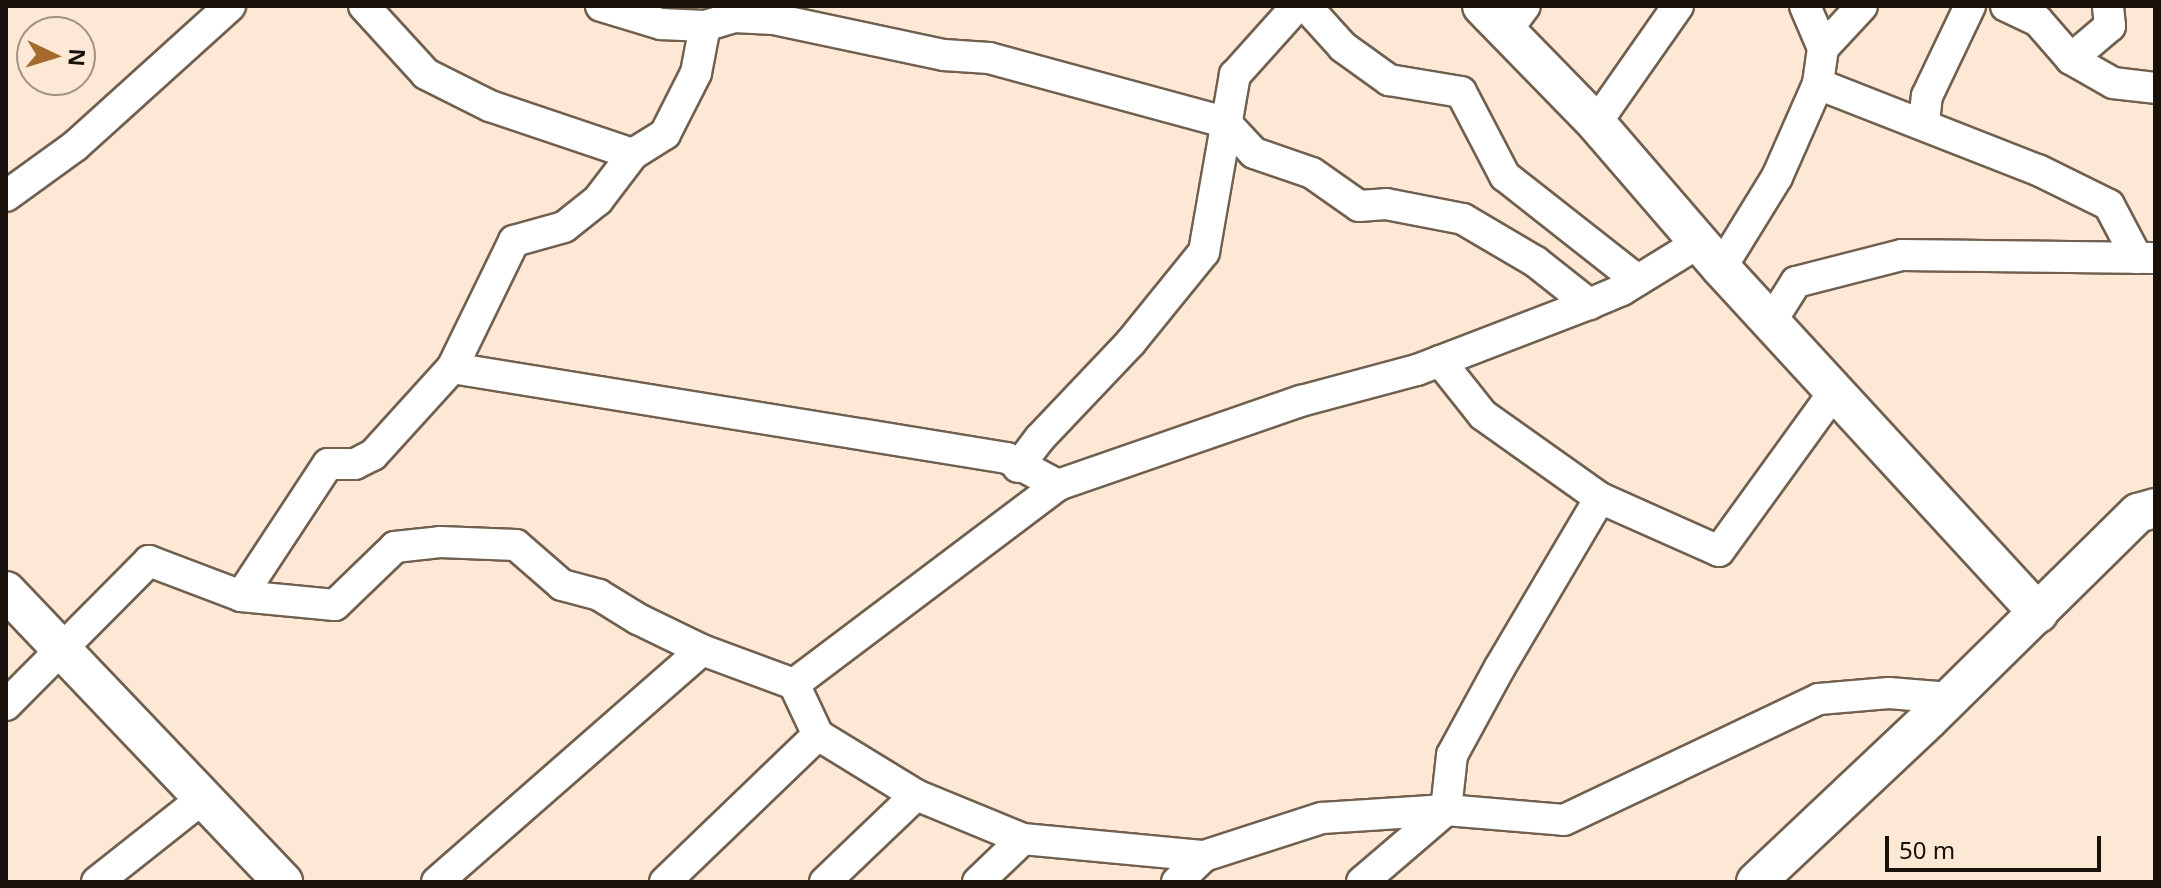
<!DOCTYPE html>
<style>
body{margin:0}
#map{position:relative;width:2161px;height:888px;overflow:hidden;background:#fde8d6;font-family:"Noto Sans",sans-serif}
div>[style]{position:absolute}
.roads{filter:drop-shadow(2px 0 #716050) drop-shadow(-2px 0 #716050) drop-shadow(0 2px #716050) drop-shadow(0 -2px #716050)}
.minor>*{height:30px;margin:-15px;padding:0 15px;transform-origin:15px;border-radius:15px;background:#fff}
.tertiary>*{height:38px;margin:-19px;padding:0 19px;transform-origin:19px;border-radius:19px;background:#fff}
span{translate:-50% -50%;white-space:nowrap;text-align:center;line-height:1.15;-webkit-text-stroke:7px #fde8d6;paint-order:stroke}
.frame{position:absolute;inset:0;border:8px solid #18110b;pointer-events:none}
.north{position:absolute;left:16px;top:16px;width:80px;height:80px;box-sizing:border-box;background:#fde8d6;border:2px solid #a19285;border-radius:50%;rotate:94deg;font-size:22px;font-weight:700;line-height:32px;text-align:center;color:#18110b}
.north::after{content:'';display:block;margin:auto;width:28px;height:36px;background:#a66b2c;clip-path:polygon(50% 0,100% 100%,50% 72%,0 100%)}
.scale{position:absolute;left:1885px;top:836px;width:216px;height:36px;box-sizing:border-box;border:4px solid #18110b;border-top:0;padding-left:10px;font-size:24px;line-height:28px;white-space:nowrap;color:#18110b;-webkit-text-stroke:6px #fde8d6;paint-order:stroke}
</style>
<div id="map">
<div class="roads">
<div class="minor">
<div style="left:364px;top:6px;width:92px;rotate:47.6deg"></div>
<div style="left:426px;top:74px;width:72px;rotate:26.6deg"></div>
<div style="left:490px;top:106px;width:151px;rotate:18.6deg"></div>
<div style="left:633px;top:154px;width:58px;rotate:127.3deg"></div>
<div style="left:598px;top:200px;width:43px;rotate:141.5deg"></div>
<div style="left:564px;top:227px;width:52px;rotate:164.4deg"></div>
<div style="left:514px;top:241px;width:141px;rotate:116deg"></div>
<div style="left:601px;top:6px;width:63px;rotate:16.7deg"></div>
<div style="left:661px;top:24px;width:44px;rotate:2.6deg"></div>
<div style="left:705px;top:26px;width:30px;rotate:-17deg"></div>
<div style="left:734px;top:17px;width:40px;rotate:2.9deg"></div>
<div style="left:774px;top:19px;width:174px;rotate:12deg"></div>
<div style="left:944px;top:55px;width:45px;rotate:3.8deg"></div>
<div style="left:989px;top:58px;width:245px;rotate:15.2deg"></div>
<div style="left:1225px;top:122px;width:42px;rotate:46.9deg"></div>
<div style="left:1254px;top:153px;width:61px;rotate:19deg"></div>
<div style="left:1312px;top:173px;width:57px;rotate:35.1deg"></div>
<div style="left:1359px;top:206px;width:27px;rotate:-4deg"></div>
<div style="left:1386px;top:204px;width:78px;rotate:11deg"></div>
<div style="left:1463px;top:219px;width:85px;rotate:30.5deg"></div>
<div style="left:1536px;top:262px;width:68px;rotate:38.4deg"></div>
<div style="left:1306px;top:6px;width:55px;rotate:47.9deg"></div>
<div style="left:1343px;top:47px;width:57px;rotate:35.7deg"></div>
<div style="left:1389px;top:80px;width:73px;rotate:9.5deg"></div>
<div style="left:1461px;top:92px;width:95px;rotate:62.4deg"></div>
<div style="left:1505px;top:176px;width:168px;rotate:38.2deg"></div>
<div style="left:1805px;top:6px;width:46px;rotate:66.8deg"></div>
<div style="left:1823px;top:48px;width:36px;rotate:98deg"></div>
<div style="left:1818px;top:84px;width:236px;rotate:21.4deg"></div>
<div style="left:2038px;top:170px;width:79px;rotate:26.2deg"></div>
<div style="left:2109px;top:205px;width:60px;rotate:62.2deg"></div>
<div style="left:2006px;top:6px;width:35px;rotate:25deg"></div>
<div style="left:2038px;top:21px;width:50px;rotate:49deg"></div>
<div style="left:2071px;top:59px;width:48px;rotate:29.7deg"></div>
<div style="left:2113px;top:83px;width:42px;rotate:6.8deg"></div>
<div style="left:1506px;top:31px;width:31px;rotate:-53deg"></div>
<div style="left:1823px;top:48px;width:57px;rotate:-47.1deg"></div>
<div style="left:2071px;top:59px;width:51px;rotate:-40.2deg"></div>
<div style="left:2110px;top:26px;width:20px;rotate:-96deg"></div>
<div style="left:1596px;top:123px;width:143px;rotate:-55deg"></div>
<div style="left:1924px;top:123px;width:27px;rotate:-84deg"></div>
<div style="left:1927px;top:96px;width:100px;rotate:-64.5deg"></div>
<div style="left:633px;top:154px;width:38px;rotate:-32deg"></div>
<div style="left:665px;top:134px;width:68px;rotate:-63.1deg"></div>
<div style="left:696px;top:73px;width:48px;rotate:-79.2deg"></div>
<div style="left:6px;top:196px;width:85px;rotate:-35.9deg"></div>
<div style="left:75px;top:146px;width:209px;rotate:-42.1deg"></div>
<div style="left:1721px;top:268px;width:107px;rotate:-58.4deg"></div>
<div style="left:1777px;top:177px;width:102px;rotate:-66.2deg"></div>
<div style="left:1772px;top:320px;width:45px;rotate:-57.7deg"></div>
<div style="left:1796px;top:282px;width:109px;rotate:-14.3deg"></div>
<div style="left:1902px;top:255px;width:251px;rotate:0.7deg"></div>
<div style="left:1440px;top:361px;width:69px;rotate:51.5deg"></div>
<div style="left:1483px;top:415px;width:143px;rotate:35.4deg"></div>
<div style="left:1600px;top:498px;width:130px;rotate:24deg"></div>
<div style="left:1719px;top:551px;width:198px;rotate:-54.1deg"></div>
<div style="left:1018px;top:467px;width:36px;rotate:-53deg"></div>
<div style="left:1040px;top:438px;width:132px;rotate:-46.5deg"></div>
<div style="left:1131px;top:342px;width:116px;rotate:-51deg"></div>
<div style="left:1204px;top:252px;width:180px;rotate:-80.1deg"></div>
<div style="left:1235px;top:75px;width:93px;rotate:-48.1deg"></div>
<div style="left:1600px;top:498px;width:196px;rotate:120.6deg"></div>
<div style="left:1500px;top:667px;width:100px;rotate:118.6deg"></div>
<div style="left:1452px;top:755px;width:55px;rotate:96.2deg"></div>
<div style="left:1446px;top:810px;width:118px;rotate:4.8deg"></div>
<div style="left:1564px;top:820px;width:282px;rotate:-25.4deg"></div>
<div style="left:1819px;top:699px;width:70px;rotate:-4.9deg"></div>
<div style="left:1889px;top:693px;width:61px;rotate:4.7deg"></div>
<div style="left:241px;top:596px;width:158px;rotate:-56.6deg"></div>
<div style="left:328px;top:464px;width:27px"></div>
<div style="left:355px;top:464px;width:20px;rotate:-27deg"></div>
<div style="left:373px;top:455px;width:118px;rotate:-47.8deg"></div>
<div style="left:452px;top:368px;width:562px;rotate:9.21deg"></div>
<div style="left:1007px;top:458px;width:58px;rotate:27.9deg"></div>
<div style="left:794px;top:684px;width:331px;rotate:-37deg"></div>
<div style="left:1058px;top:485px;width:257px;rotate:-19.1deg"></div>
<div style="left:1301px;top:401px;width:120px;rotate:-15deg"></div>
<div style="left:1417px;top:370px;width:184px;rotate:-21deg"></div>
<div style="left:1589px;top:304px;width:36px;rotate:-23deg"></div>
<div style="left:1622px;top:290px;width:92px;rotate:-31.6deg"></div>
<div style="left:6px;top:705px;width:203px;rotate:-45.2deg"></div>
<div style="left:149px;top:561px;width:98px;rotate:20.8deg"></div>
<div style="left:241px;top:596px;width:94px;rotate:5.5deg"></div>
<div style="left:335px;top:605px;width:83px;rotate:-44deg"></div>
<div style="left:395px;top:547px;width:45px;rotate:-6.3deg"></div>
<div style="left:440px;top:542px;width:76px;rotate:2.3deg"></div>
<div style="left:516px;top:545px;width:61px;rotate:41deg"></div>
<div style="left:562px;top:585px;width:38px;rotate:15deg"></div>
<div style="left:599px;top:595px;width:46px;rotate:31.6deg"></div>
<div style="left:638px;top:619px;width:71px;rotate:25.8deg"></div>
<div style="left:702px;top:650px;width:98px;rotate:20.3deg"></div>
<div style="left:794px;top:684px;width:56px;rotate:64.8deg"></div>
<div style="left:818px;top:735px;width:115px;rotate:31.5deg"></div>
<div style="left:916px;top:795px;width:116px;rotate:22.4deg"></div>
<div style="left:1023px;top:839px;width:182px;rotate:5.4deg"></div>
<div style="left:97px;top:882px;width:135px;rotate:-38.4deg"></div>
<div style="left:437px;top:882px;width:352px;rotate:-41.2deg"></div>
<div style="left:665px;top:882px;width:212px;rotate:-43.9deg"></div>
<div style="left:825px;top:882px;width:126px;rotate:-43.7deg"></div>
<div style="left:978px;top:882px;width:62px;rotate:-43.7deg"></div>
<div style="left:1177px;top:882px;width:37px;rotate:-44deg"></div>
<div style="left:1204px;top:856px;width:124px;rotate:-17.9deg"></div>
<div style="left:1322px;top:818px;width:124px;rotate:-3.7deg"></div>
<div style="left:1362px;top:882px;width:111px;rotate:-40.6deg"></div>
</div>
<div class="tertiary">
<div style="left:1482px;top:6px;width:163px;rotate:45.7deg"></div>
<div style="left:1596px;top:123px;width:191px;rotate:49.2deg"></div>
<div style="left:1721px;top:268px;width:469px;rotate:47.4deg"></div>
<div style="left:6px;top:591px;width:402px;rotate:46.4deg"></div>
<div style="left:1756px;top:882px;width:236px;rotate:-43.3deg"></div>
<div style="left:1928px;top:720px;width:295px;rotate:-44.6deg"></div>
<div style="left:2138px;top:513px;width:18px;rotate:-16deg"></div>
</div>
</div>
<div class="frame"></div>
<div class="north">N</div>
<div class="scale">50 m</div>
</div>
